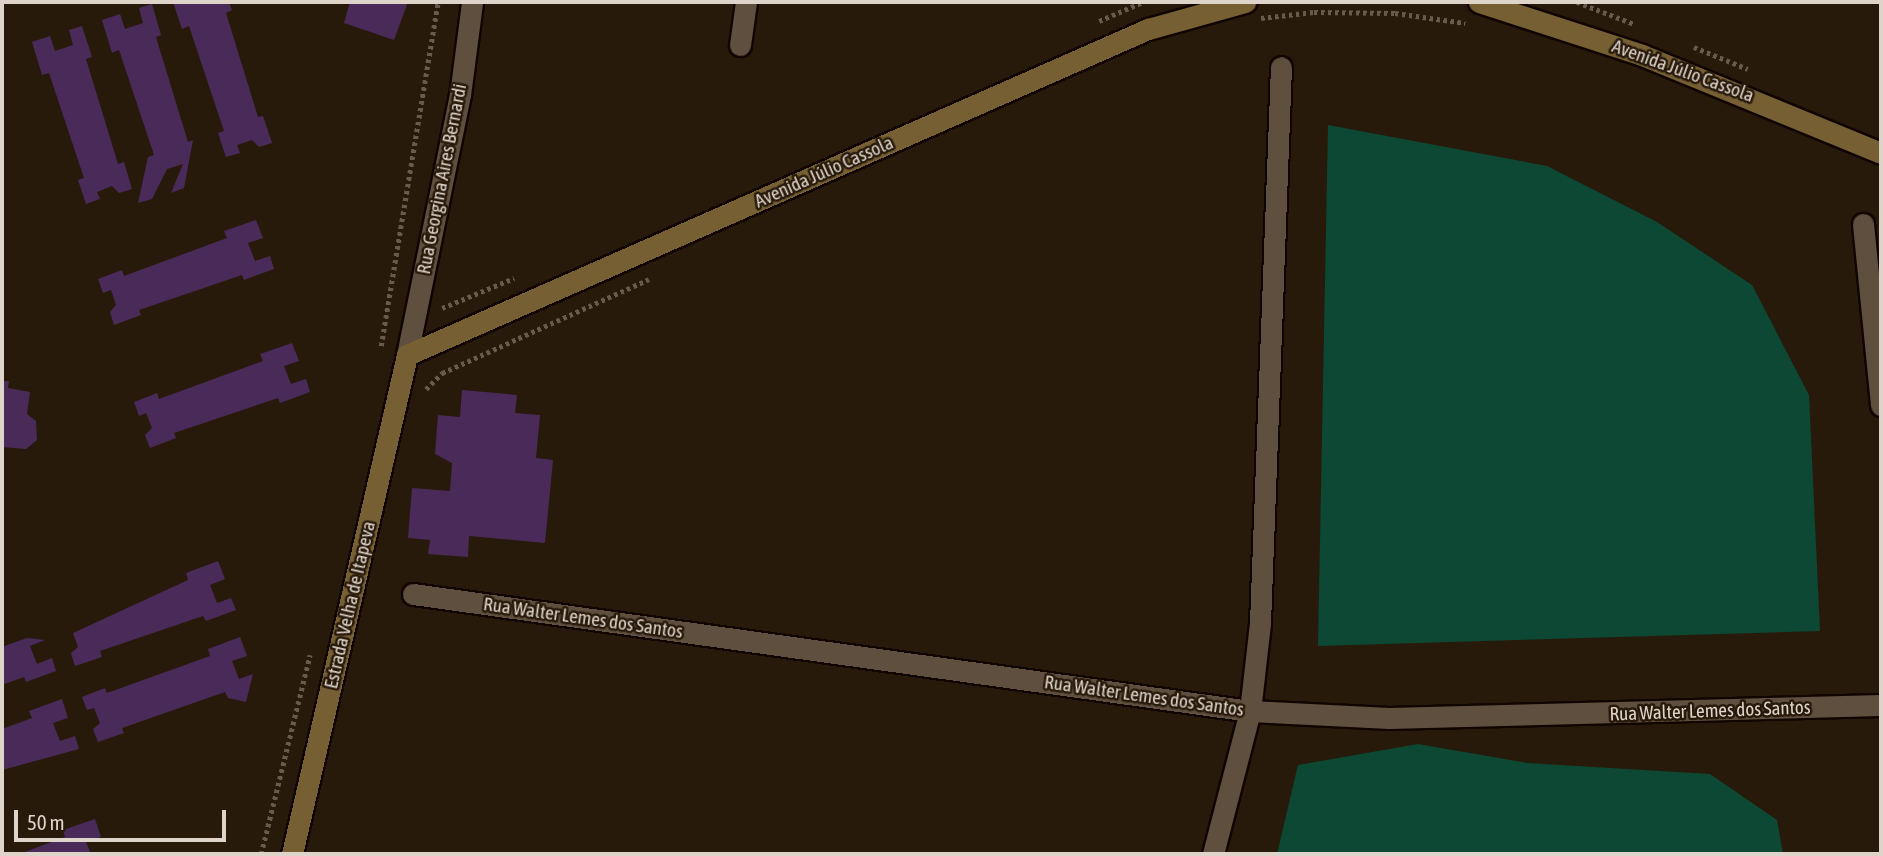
<!DOCTYPE html>
<meta charset="utf-8">
<style>
body{margin:0}
#map{position:relative;width:1883px;height:856px;overflow:hidden;background:#281a0a;font-family:"Asap Condensed",sans-serif}
div>[style]{position:absolute}
.green>*{inset:0;background:#0c4833}
.building>*{inset:0;background:#4a2a59}
.path>*{height:4.5px;margin-top:-2.25px;transform-origin:0;background:repeating-linear-gradient(90deg,#685b4d 0 3.5px,transparent 0 7px)}
.roads{filter:drop-shadow(2px 0 #100500) drop-shadow(-2px 0 #100500) drop-shadow(0 2px #100500) drop-shadow(0 -2px #100500)}
.minor>*{height:21px;margin:-10.5px;padding:0 10.5px;transform-origin:10.5px;border-radius:10.5px;background:#5f4f3e}
.secondary>*{height:21px;margin:-10.5px;padding:0 10.5px;transform-origin:10.5px;border-radius:10.5px;background:#755f33}
span{translate:-50% -50%;white-space:nowrap;text-align:center;line-height:1.15;-webkit-text-stroke:5px #281a0a;paint-order:stroke}
.street-label{font-size:19px;color:#ded4ca}
.frame{position:absolute;inset:0;border:4px solid #ded4ca;pointer-events:none}
.scale{position:absolute;left:14px;top:810px;width:212px;height:32px;box-sizing:border-box;border:4px solid #ded4ca;border-top:0;padding-left:9px;font-size:21px;line-height:24px;white-space:nowrap;color:#ded4ca;-webkit-text-stroke:5px #281a0a;paint-order:stroke}
</style>
<div id="map">
<div class="green">
<div style="clip-path:polygon(1328px 125px,1547px 166px,1657px 222px,1752px 285px,1809px 395px,1820px 631px,1318px 646px)"></div>
<div style="clip-path:polygon(1418px 744px,1527px 763px,1710px 774px,1777px 820px,1783px 854px,1277px 854px,1298px 765px)"></div>
</div>
<div class="building">
<div style="clip-path:polygon(173px 2px,229px 2px,232px 10px,226px 13px,258px 117px,263px 116px,272px 143px,259px 147px,252px 140px,237px 145px,240px 153px,226px 157px,218px 133px,224px 131px,189px 26px,182px 29px)"></div>
<div style="clip-path:polygon(350px 2px,408px 2px,394px 40px,344px 23px)"></div>
<div style="clip-path:polygon(152px 4px,161px 35px,156px 37px,188px 142px,193px 140px,184px 188px,171px 193px,183px 164px,167px 169px,152px 199px,138px 203px,148px 157px,154px 155px,119px 50px,112px 53px,102px 20px,120px 14px,125px 29px,143px 23px,139px 8px)"></div>
<div style="clip-path:polygon(82px 26px,92px 57px,86px 59px,118px 164px,124px 162px,132px 189px,119px 193px,112px 186px,97px 192px,100px 199px,86px 204px,78px 180px,84px 178px,49px 73px,42px 75px,32px 42px,50px 36px,55px 51px,73px 45px,69px 30px)"></div>
<div style="clip-path:polygon(256px 220px,263px 238px,248px 243px,255px 261px,270px 256px,274px 269px,244px 280px,242px 275px,139px 310px,141px 315px,114px 325px,110px 312px,116px 305px,111px 290px,103px 293px,98px 279px,122px 270px,124px 276px,227px 238px,224px 231px)"></div>
<div style="clip-path:polygon(292px 343px,299px 361px,284px 366px,291px 384px,306px 379px,310px 392px,280px 403px,278px 398px,174px 433px,176px 438px,150px 448px,145px 435px,152px 428px,146px 413px,139px 416px,134px 402px,157px 393px,159px 399px,263px 361px,260px 354px)"></div>
<div style="clip-path:polygon(2px 381px,9px 381px,8px 388px,30px 392px,27px 414px,36px 421px,37px 440px,26px 449px,2px 447px)"></div>
<div style="clip-path:polygon(462px 390px,517px 395px,515px 413px,540px 415px,536px 458px,553px 460px,545px 543px,469px 536px,468px 557px,428px 554px,430px 540px,408px 538px,412px 488px,450px 491px,452px 463px,435px 454px,438px 415px,460px 417px)"></div>
<div style="clip-path:polygon(218px 561px,225px 579px,210px 585px,217px 603px,231px 598px,236px 610px,206px 621px,203px 616px,100px 651px,102px 657px,75px 666px,71px 653px,78px 647px,73px 633px,188px 580px,186px 573px)"></div>
<div style="clip-path:polygon(240px 637px,247px 656px,232px 661px,239px 679px,253px 674px,246px 702px,228px 698px,225px 692px,122px 728px,124px 733px,98px 742px,93px 729px,100px 723px,94px 708px,87px 710px,82px 697px,105px 688px,107px 693px,210px 656px,208px 649px)"></div>
<div style="clip-path:polygon(27px 638px,45px 640px,30px 646px,37px 664px,52px 658px,56px 671px,26px 682px,24px 677px,2px 685px,2px 647px)"></div>
<div style="clip-path:polygon(62px 699px,68px 718px,53px 723px,60px 741px,75px 736px,79px 749px,2px 770px,2px 729px,32px 718px,29px 711px)"></div>
<div style="clip-path:polygon(95px 819px,101px 837px,86px 842px,91px 854px,19px 854px,65px 837px,63px 830px)"></div>
</div>
<div class="path">
<div style="left:1577px;top:2px;width:61px;rotate:21.1deg"></div>
<div style="left:1261px;top:18px;width:53px;rotate:-6.5deg"></div>
<div style="left:1314px;top:12px;width:81px;rotate:0.7deg"></div>
<div style="left:1395px;top:13px;width:71px;rotate:8.1deg"></div>
<div style="left:1099px;top:21px;width:48px;rotate:-23.4deg"></div>
<div style="left:1694px;top:47px;width:58px;rotate:22.2deg"></div>
<div style="left:442px;top:308px;width:78px;rotate:-22.6deg"></div>
<div style="left:381px;top:346px;width:349px;rotate:-80.6deg"></div>
<div style="left:426px;top:389px;width:23px;rotate:-45deg"></div>
<div style="left:442px;top:373px;width:227px;rotate:-24.4deg"></div>
<div style="left:261px;top:854px;width:205px;rotate:-76.2deg"></div>
</div>
<div class="roads">
<div class="minor">
<div style="left:740px;top:45px;width:43px;rotate:-82.1deg"></div>
<div style="left:1863px;top:224px;width:182px;rotate:84.3deg"></div>
<div style="left:407px;top:355px;width:265px;rotate:-78.5deg"></div>
<div style="left:460px;top:95px;width:94px;rotate:-82.6deg"></div>
<div style="left:413px;top:594px;width:845px;rotate:7.96deg"></div>
<div style="left:1250px;top:711px;width:139px;rotate:2.9deg"></div>
<div style="left:1389px;top:718px;width:492px;rotate:-1.5deg"></div>
<div style="left:1213px;top:854px;width:148px;rotate:-75.5deg"></div>
<div style="left:1250px;top:711px;width:89px;rotate:-83.5deg"></div>
<div style="left:1260px;top:623px;width:556px;rotate:-87.84deg"></div>
</div>
<div class="secondary">
<div style="left:1479px;top:2px;width:171px;rotate:18deg"></div>
<div style="left:1642px;top:55px;width:258px;rotate:22.3deg"></div>
<div style="left:292px;top:854px;width:512px;rotate:-77.02deg"></div>
<div style="left:407px;top:355px;width:810px;rotate:-23.75deg"></div>
<div style="left:1148px;top:29px;width:101px;rotate:-15.6deg"></div>
</div>
</div>
<div class="street-label">
<span style="left:1683px;top:71px;rotate:20deg">Avenida Júlio Cassola</span>
<span style="left:824px;top:172px;rotate:-24deg">Avenida Júlio Cassola</span>
<span style="left:442px;top:179px;rotate:-79deg">Rua Georgina Aires Bernardi</span>
<span style="left:350px;top:605px;rotate:-77deg">Estrada Velha de Itapeva</span>
<span style="left:583px;top:618px;rotate:8deg">Rua Walter Lemes dos Santos</span>
<span style="left:1144px;top:696px;rotate:8deg">Rua Walter Lemes dos Santos</span>
<span style="left:1710px;top:711px;rotate:-2deg">Rua Walter Lemes dos Santos</span>
</div>
<div class="frame"></div>
<div class="scale">50 m</div>
</div>
